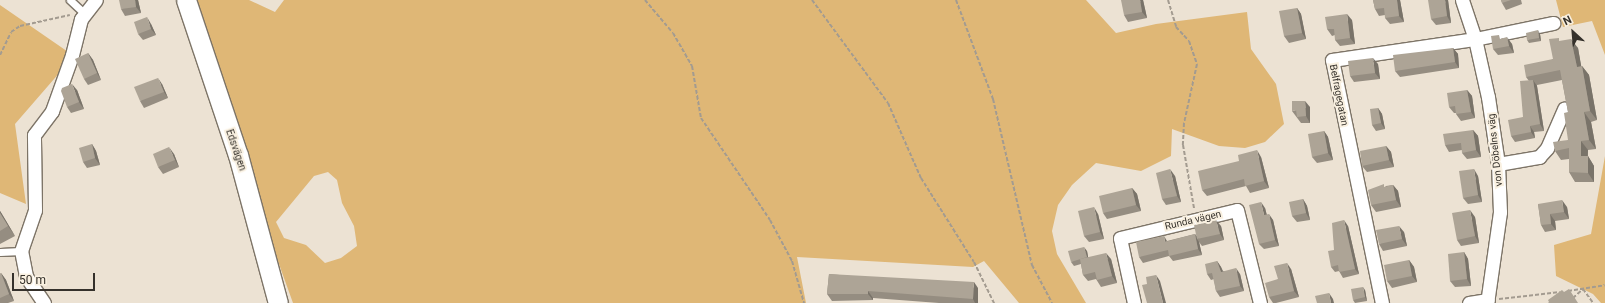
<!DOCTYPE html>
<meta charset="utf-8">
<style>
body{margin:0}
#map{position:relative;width:1605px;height:303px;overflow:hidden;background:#ece2d3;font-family:Roboto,sans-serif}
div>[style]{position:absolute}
.green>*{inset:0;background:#dfb776}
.path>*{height:2px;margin-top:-1px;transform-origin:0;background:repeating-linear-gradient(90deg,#a39b90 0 4px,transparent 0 6px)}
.roads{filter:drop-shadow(1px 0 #7d7467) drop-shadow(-1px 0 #7d7467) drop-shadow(0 1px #7d7467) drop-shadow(0 -1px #7d7467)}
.lane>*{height:7px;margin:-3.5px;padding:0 3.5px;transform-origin:3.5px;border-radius:3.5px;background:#fff}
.street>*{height:13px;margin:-6.5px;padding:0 6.5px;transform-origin:6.5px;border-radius:6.5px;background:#fff}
.secondary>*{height:19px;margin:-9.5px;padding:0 9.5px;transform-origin:9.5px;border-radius:9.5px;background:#fff}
.wall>*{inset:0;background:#958d81}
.shaded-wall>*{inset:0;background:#797369}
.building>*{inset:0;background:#ada496}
span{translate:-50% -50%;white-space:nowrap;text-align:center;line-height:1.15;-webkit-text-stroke:4px #f9f0e0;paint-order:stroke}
.street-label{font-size:10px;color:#35312b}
.north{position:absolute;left:1553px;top:12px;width:40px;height:40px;-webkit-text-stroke:3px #f9f0e0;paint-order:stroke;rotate:334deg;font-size:11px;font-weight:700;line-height:16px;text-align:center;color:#35312b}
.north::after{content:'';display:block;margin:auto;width:14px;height:18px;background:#35312b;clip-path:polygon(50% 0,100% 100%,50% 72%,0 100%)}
.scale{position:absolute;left:12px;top:273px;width:83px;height:18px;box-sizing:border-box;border:2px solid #35312b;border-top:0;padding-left:5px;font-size:12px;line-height:14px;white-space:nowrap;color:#35312b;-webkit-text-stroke:3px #f9f0e0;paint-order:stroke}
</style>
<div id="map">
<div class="green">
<div style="clip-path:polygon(evenodd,195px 0,249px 0,275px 12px,284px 0,1086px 0,1116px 33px,1156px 24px,1247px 12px,1251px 49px,1276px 84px,1284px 124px,1265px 142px,1245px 148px,1219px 146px,1172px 129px,1171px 156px,1141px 171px,1096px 163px,1072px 185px,1058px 205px,1052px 231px,1057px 254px,1086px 303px,1019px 303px,984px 261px,973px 267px,797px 257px,806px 303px,293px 303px,275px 253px,248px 154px,202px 32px,195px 0,328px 172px,337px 180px,342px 203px,354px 226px,357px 246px,341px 258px,325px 263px,306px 245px,284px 238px,276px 222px,314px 176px,328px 172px)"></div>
<div style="clip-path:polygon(1556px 0,1605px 0,1605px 55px,1592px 21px,1563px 27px)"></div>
<div style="clip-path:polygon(0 5px,74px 56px,15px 124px,26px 204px,0 193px)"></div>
<div style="clip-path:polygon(1605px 156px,1605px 303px,1601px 303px,1593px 294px,1556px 276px,1554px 245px,1591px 234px)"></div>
</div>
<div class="path">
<div style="left:645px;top:0;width:43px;rotate:49.7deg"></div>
<div style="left:673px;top:33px;width:38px;rotate:60deg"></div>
<div style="left:692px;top:66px;width:53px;rotate:80.2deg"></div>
<div style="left:701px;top:118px;width:123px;rotate:55.9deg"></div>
<div style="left:770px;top:220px;width:47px;rotate:61.8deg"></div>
<div style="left:792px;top:261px;width:44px;rotate:74.1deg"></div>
<div style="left:812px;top:0;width:128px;rotate:53.6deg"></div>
<div style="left:888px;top:103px;width:82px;rotate:66.3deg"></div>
<div style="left:921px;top:178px;width:99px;rotate:57.8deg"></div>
<div style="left:974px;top:262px;width:46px;rotate:64deg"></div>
<div style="left:956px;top:0;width:106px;rotate:69.5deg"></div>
<div style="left:993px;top:99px;width:171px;rotate:76.8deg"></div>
<div style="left:1032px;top:265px;width:43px;rotate:62.2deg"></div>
<div style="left:1168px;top:0;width:28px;rotate:73deg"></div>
<div style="left:1176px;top:27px;width:19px;rotate:47deg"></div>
<div style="left:1189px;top:41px;width:24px;rotate:71deg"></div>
<div style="left:1197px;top:64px;width:60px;rotate:102.4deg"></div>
<div style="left:1184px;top:123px;width:22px;rotate:93deg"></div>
<div style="left:1183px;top:145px;width:64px;rotate:80.1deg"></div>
<div style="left:0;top:55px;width:25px;rotate:-64deg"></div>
<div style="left:11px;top:32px;width:11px;rotate:-34deg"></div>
<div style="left:20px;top:26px;width:51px;rotate:-12.4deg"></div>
<div style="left:1568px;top:291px;width:37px;rotate:-9deg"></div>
<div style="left:1573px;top:298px;width:13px;rotate:-42deg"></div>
<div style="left:1583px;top:289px;width:17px;rotate:54deg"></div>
<div style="left:1499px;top:299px;width:61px;rotate:-6.5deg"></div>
</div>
<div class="roads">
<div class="lane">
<div style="left:70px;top:0;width:19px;rotate:43deg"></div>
<div style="left:0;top:252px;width:21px;rotate:-3deg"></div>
</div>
<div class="street">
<div style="left:1462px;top:0;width:41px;rotate:71.6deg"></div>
<div style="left:1475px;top:39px;width:59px;rotate:77.4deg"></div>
<div style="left:1488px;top:97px;width:68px;rotate:81.5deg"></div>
<div style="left:1498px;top:164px;width:48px;rotate:87.6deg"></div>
<div style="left:1500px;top:212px;width:92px;rotate:98.1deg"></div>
<div style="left:1498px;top:164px;width:42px;rotate:-9.7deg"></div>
<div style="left:1539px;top:157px;width:12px;rotate:-48deg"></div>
<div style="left:1547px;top:148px;width:43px;rotate:-66.4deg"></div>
<div style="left:44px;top:303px;width:32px;rotate:-124deg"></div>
<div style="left:26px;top:276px;width:25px;rotate:-101deg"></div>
<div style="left:21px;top:251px;width:43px;rotate:-71.1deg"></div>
<div style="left:35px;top:210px;width:75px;rotate:-90.8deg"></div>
<div style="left:34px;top:135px;width:30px;rotate:-53deg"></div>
<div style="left:52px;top:111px;width:59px;rotate:-70.3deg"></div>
<div style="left:72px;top:55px;width:37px;rotate:-76deg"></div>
<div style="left:81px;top:19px;width:24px;rotate:-52deg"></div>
<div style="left:1134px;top:303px;width:66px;rotate:-102.2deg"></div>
<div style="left:1120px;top:238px;width:120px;rotate:-13.5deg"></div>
<div style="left:1237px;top:210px;width:96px;rotate:76.1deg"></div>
<div style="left:1382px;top:303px;width:248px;rotate:-101.6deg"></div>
<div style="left:1332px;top:60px;width:145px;rotate:-8.4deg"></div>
<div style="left:1475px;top:39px;width:80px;rotate:-11.6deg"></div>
<div style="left:1469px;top:303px;width:19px;rotate:-9deg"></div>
</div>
<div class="secondary">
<div style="left:186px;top:0;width:163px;rotate:71.5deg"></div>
<div style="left:238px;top:155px;width:153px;rotate:74.9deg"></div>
</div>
</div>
<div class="wall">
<div style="clip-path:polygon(138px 0,141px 13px,125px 16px,121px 9px)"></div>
<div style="clip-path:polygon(1143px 0,1147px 18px,1128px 22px,1124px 15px)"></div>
<div style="clip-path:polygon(1373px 0,1400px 0,1404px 22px,1390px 24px,1385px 18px,1385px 15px,1379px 16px,1375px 9px)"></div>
<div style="clip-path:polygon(1448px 0,1451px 23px,1436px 25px,1431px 19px)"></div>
<div style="clip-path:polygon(1501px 0,1521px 0,1522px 4px,1506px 10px,1502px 3px)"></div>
<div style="clip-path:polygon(1297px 8px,1301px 14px,1306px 39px,1289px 43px,1284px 36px)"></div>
<div style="clip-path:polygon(1352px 20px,1355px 44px,1340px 46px,1335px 40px,1335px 35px,1332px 36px,1327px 29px)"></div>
<div style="clip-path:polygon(151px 24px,156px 35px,143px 40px,138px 34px)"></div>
<div style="clip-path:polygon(1540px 34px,1541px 41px,1529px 43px,1527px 40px)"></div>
<div style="clip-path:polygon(1502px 38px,1512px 44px,1514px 53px,1498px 55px,1493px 49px)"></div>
<div style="clip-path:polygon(1561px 41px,1578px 48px,1581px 66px,1582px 66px,1589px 75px,1597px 120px,1591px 122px,1596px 149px,1588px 150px,1588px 156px,1594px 166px,1594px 182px,1575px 182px,1569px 172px,1569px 159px,1561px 160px,1555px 151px,1568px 140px,1568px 112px,1562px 80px,1537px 85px,1537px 86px,1544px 131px,1534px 132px,1535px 138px,1515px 142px,1511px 136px,1523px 117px,1529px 81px,1526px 77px,1553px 59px)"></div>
<div style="clip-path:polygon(1453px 48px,1458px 54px,1459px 68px,1400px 77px,1395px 71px)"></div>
<div style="clip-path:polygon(88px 53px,93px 60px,101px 80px,88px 85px,84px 79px)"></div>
<div style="clip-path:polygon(1378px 64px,1380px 79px,1354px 82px,1350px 76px)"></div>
<div style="clip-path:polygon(162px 84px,168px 98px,144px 108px,140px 101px)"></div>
<div style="clip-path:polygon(77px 90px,84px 109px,71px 113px,67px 107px)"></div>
<div style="clip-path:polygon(1467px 90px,1472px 96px,1475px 118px,1461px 121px,1456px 114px,1456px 113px,1454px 113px,1449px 107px)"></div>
<div style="clip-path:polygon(1310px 107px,1310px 123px,1301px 123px,1292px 111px)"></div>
<div style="clip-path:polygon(1378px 108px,1382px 114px,1385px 129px,1376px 131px,1372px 125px)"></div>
<div style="clip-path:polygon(1473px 130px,1478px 136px,1481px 157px,1467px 159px,1462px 153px,1462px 150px,1449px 152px,1445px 145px)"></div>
<div style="clip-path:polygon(1324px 131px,1328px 137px,1333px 160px,1317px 163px,1312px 157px)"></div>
<div style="clip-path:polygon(92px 144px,96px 151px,100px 165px,87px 168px,83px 162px)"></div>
<div style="clip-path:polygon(1386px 146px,1391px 152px,1394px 167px,1367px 172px,1362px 166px)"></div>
<div style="clip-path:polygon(174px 154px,179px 167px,163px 174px,158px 167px)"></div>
<div style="clip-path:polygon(1261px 157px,1269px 188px,1250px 193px,1246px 186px,1207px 196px,1202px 190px)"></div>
<div style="clip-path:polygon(1175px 176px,1181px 202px,1166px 205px,1162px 199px)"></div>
<div style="clip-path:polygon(1478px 176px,1482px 202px,1468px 204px,1463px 198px)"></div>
<div style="clip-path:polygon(1393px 185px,1398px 191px,1401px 207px,1376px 212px,1371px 205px,1386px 186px)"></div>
<div style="clip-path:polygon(1132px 188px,1137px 194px,1141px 211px,1107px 219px,1103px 213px)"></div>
<div style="clip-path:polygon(1303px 199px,1307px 206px,1310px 220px,1297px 222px,1292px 216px)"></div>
<div style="clip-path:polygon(1538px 204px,1567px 207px,1569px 219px,1555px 221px,1556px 230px,1545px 232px,1541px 225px)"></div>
<div style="clip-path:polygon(1265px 208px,1267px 215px,1273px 220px,1279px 246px,1264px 249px,1259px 244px)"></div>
<div style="clip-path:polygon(0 211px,15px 236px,0 244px)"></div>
<div style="clip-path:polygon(1098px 214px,1104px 239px,1089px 242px,1084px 236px)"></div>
<div style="clip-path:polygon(1475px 217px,1479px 243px,1461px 246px,1457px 240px)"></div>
<div style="clip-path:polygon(1221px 226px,1224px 240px,1202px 246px,1199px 242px,1202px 255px,1173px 261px,1169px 256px,1143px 263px,1139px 257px,1167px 241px,1195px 234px,1196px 236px)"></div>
<div style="clip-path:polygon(1348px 226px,1359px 274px,1343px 278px,1339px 271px,1335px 272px,1331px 267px,1334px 250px)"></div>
<div style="clip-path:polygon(1404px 232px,1407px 246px,1383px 251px,1379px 244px)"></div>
<div style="clip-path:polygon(1087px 251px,1088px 257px,1111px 259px,1117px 283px,1101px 287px,1096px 279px,1088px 281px,1083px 275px,1081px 264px,1074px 266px,1071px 262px)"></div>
<div style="clip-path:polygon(1464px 252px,1468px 259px,1471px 286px,1455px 287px,1450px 281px)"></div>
<div style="clip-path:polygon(1409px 260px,1414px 267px,1417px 282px,1392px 288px,1387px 281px)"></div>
<div style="clip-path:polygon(1217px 261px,1221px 267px,1223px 271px,1240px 274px,1244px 291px,1220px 297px,1216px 291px,1214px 279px,1211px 280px,1207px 274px)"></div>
<div style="clip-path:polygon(1291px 269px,1299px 297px,1276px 303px,1273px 303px,1269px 297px,1278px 279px)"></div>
<div style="clip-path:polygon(1px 273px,6px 280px,14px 301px,8px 303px,0 303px,0 274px)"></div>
<div style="clip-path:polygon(829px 274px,978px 288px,978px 303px,939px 303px,873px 298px,873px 300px,832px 301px,827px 294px)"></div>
<div style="clip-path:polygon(1365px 290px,1367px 301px,1355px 303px,1353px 300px)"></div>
</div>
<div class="shaded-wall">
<div style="clip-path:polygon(135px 0,138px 0,141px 13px,136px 7px)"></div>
<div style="clip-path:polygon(1140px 0,1143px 0,1147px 18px,1142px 12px)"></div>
<div style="clip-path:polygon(1397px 0,1400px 0,1404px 22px,1399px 16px)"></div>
<div style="clip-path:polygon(1445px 0,1448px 0,1451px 23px,1447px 16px)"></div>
<div style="clip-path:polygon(1297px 8px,1301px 14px,1306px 39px,1302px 33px)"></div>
<div style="clip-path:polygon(1347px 14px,1352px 20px,1355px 44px,1350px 38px)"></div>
<div style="clip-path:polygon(147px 17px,151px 24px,156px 35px,151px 29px)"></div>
<div style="clip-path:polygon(1538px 30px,1540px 34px,1541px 41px,1539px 38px)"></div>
<div style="clip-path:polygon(1507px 37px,1512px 44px,1514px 53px,1509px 46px)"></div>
<div style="clip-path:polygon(1571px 39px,1578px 48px,1583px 76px,1577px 67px)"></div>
<div style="clip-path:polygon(1453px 48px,1458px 54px,1459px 68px,1455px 62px)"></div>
<div style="clip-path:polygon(88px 53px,93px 60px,101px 80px,97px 73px)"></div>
<div style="clip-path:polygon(1373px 58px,1378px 64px,1380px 79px,1375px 73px)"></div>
<div style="clip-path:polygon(1582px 66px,1589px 75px,1597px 120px,1590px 111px)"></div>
<div style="clip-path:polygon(158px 78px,162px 84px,168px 98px,164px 92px)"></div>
<div style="clip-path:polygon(1533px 80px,1537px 86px,1544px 131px,1540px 124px)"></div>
<div style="clip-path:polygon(72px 84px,77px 90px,84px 109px,79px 102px)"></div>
<div style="clip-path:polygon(1467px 90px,1472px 96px,1475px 118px,1471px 112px)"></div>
<div style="clip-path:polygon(1305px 101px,1310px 107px,1310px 123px,1306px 116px)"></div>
<div style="clip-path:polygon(1378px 108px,1382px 114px,1385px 129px,1381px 123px)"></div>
<div style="clip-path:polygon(1584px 112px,1591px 122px,1596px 149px,1589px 140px)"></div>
<div style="clip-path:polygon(1530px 126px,1534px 132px,1535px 138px,1531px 132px)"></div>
<div style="clip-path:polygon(1473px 130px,1478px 136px,1481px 157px,1476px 150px)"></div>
<div style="clip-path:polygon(1324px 131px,1328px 137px,1333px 160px,1328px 153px)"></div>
<div style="clip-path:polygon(1581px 141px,1588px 150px,1587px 165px,1581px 156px)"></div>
<div style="clip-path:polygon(92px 144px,96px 151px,100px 165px,95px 158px)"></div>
<div style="clip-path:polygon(1386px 146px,1391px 152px,1394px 167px,1389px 160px)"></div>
<div style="clip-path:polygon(169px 147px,174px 154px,179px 167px,175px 160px)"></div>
<div style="clip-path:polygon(1257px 150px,1261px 157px,1269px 188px,1264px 181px)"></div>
<div style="clip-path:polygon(1588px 156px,1594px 166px,1594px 182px,1588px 173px)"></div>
<div style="clip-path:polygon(1170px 169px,1175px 176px,1181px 202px,1177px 196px)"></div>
<div style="clip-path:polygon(1474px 169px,1478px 176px,1482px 202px,1478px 195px)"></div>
<div style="clip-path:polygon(1393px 185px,1398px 191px,1401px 207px,1396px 200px)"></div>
<div style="clip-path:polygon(1132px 188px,1137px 194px,1141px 211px,1136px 205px)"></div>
<div style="clip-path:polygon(1303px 199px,1307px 206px,1310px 220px,1306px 213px)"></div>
<div style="clip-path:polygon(1562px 200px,1567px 207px,1569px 219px,1564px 212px)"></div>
<div style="clip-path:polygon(1261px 202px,1265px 208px,1268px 221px,1264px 215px)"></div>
<div style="clip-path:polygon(1094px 207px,1098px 214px,1104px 239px,1100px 232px)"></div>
<div style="clip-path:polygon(1470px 210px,1475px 217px,1479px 243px,1475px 236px)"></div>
<div style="clip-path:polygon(0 211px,2px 214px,15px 236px,8px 226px,0 213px)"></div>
<div style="clip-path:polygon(1269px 214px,1273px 220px,1279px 246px,1275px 240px)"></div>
<div style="clip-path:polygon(1550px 214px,1555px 221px,1556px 230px,1551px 224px)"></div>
<div style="clip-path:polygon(1216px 220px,1221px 226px,1224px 240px,1220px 234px)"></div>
<div style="clip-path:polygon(1344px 220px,1348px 226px,1359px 274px,1355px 269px)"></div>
<div style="clip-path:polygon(1399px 226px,1404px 232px,1407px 246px,1402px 239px)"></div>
<div style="clip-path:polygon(1195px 234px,1199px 239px,1197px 239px,1199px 242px,1202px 255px,1198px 249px)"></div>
<div style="clip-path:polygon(1164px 236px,1167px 241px,1165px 242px)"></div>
<div style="clip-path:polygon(1084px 247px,1087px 251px,1089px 262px,1087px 258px)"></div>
<div style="clip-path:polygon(1464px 252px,1468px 259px,1471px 286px,1467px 279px)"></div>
<div style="clip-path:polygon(1106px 253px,1111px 259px,1117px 283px,1112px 276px)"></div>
<div style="clip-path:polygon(1409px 260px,1414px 267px,1417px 282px,1412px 276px)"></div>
<div style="clip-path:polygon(1217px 261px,1221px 267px,1225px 277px,1221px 272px)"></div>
<div style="clip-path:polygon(1287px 263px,1291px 269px,1299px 297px,1294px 291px)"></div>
<div style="clip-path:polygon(1236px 268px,1240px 274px,1244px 291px,1240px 286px)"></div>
<div style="clip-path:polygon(1px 273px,6px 280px,14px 301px,9px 294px)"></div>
<div style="clip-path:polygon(1156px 275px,1160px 281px,1166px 303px,1163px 303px)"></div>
<div style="clip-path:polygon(974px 282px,978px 288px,978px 303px,975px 303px,973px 299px)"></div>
<div style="clip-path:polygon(1363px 287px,1365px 290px,1367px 301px,1365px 297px)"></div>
<div style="clip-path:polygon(868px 291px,873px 298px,873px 300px,868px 294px)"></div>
<div style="clip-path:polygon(1329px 293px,1333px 299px,1334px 303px,1331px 303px)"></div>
</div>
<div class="building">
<div style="clip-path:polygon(119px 0,135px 0,136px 7px,121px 9px)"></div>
<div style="clip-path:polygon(1121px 0,1140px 0,1142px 12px,1124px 15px)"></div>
<div style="clip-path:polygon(1373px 0,1397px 0,1399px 16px,1385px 18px,1384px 8px,1375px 9px)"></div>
<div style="clip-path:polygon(1428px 0,1445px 0,1447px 16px,1431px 19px)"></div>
<div style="clip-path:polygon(1501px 0,1511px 0,1502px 3px)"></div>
<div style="clip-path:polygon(1297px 8px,1302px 33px,1284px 36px,1279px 11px)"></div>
<div style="clip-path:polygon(1347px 14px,1350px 38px,1335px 40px,1334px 29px,1327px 29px,1325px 17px)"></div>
<div style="clip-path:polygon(147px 17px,151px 29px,138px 34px,134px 22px)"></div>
<div style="clip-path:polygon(1538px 30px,1539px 38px,1527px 40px,1526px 33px)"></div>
<div style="clip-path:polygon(1499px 35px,1500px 39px,1507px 37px,1509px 46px,1493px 49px,1491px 36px)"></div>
<div style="clip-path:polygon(1559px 38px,1559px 41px,1571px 39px,1577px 67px,1582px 66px,1590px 111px,1584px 112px,1589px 140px,1581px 141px,1581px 156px,1588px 156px,1588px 173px,1569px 172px,1569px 148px,1555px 151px,1553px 142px,1568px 140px,1564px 113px,1568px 112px,1560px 70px,1526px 77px,1524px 65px,1553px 59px,1549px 39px)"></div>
<div style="clip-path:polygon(1453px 48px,1455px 62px,1395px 71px,1393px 55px)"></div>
<div style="clip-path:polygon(88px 53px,97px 73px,84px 79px,75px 59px)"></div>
<div style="clip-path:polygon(1373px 58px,1375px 73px,1350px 76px,1348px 61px)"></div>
<div style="clip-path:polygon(158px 78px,164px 92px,140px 101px,134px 87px)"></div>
<div style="clip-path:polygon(1533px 80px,1540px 124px,1530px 126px,1531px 132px,1511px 136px,1508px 120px,1523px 117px,1520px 81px)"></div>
<div style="clip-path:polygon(72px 84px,79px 102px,67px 107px,61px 91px,62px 88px)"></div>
<div style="clip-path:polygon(1467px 90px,1471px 112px,1456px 114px,1455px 106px,1449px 107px,1447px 93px)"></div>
<div style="clip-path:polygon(1292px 101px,1305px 101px,1306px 116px,1297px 117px,1296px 110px,1292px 111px)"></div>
<div style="clip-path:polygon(1378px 108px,1381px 123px,1372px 125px,1370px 109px)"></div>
<div style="clip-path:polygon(1473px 130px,1476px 150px,1462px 153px,1461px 143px,1445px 145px,1443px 134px)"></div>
<div style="clip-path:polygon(1324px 131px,1328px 153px,1312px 157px,1308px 134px)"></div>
<div style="clip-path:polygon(92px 144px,95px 158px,83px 162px,79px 148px)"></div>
<div style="clip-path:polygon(1386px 146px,1389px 160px,1362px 166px,1360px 151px)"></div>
<div style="clip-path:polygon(169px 147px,175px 160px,158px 167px,153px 154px)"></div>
<div style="clip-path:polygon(1257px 150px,1264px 181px,1245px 186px,1244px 179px,1202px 190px,1198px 171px,1239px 161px,1238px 155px)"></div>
<div style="clip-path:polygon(1170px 169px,1177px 196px,1162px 199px,1156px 173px)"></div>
<div style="clip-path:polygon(1474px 169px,1478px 195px,1463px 198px,1459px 171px)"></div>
<div style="clip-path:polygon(1384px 184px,1384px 187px,1393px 185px,1396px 200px,1371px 205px,1368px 190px)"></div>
<div style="clip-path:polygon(1132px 188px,1136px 205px,1103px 213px,1099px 196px)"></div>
<div style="clip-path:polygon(1303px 199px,1306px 213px,1292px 216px,1289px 202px)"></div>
<div style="clip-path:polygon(1562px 200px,1564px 212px,1550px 214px,1551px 224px,1541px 225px,1538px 204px)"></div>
<div style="clip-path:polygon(1261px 202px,1264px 215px,1269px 214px,1275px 240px,1259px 244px,1249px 205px)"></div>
<div style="clip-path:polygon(1094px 207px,1100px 232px,1084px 236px,1078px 211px)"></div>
<div style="clip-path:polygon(1470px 210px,1475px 236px,1457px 240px,1452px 213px)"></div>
<div style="clip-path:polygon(0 213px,8px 226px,0 231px)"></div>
<div style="clip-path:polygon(1216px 220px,1220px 234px,1197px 239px,1194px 225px)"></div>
<div style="clip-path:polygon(1344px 220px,1355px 269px,1339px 272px,1338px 265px,1331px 267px,1328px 251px,1334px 250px,1332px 223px)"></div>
<div style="clip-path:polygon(1399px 226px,1402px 239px,1379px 244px,1376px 230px)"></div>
<div style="clip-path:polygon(1195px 234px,1198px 249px,1169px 256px,1168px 250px,1139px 257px,1136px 242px,1164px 236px,1165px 242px)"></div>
<div style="clip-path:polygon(1084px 247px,1087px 257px,1071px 262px,1068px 251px)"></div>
<div style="clip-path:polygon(1464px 252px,1467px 279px,1450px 281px,1448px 254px)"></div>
<div style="clip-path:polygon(1106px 253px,1112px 276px,1097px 280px,1095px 272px,1083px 275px,1080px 259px)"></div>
<div style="clip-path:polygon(1409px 260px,1412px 276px,1387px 281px,1384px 265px)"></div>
<div style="clip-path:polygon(1217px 261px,1221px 272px,1236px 268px,1240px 286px,1216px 291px,1212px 273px,1207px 274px,1205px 264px)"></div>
<div style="clip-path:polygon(1287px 263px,1294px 291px,1269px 297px,1265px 283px,1278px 279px,1274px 266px)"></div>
<div style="clip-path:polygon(1px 273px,9px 294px,0 298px,0 274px)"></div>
<div style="clip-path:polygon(829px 274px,974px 282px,973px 299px,868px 291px,868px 294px,827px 294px)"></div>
<div style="clip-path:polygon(1156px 275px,1163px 303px,1147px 303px,1142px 285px,1147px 284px,1146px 277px)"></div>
<div style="clip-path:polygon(1363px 287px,1365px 297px,1353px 300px,1351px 289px)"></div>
<div style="clip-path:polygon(1569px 289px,1578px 303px,1548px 303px,1549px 302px,1548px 300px,1562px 290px,1564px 292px)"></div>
<div style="clip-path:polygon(1329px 293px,1331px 303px,1317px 303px,1315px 296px)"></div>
</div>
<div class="street-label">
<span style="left:1339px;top:95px;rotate:79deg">Belfragegatan</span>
<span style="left:236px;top:150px;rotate:71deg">Edsvägen</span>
<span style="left:1495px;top:150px;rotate:-96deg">von Döbelns väg</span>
<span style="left:1193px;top:220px;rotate:-13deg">Runda vägen</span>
</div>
<div class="north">N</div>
<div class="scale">50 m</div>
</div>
